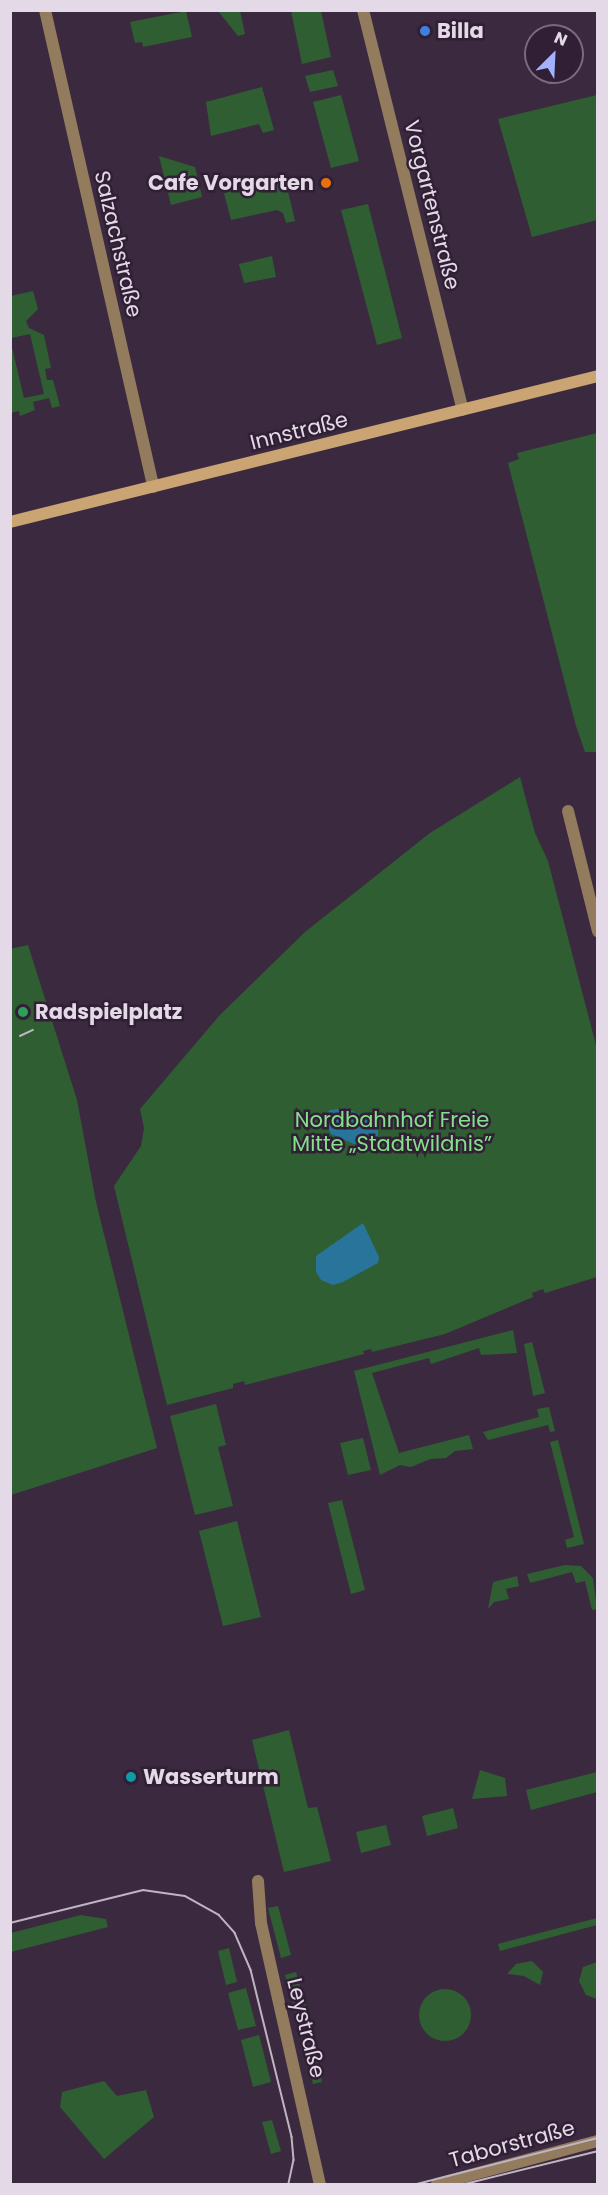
<!DOCTYPE html>
<meta charset="utf-8">
<style>
body{margin:0}
#map{position:relative;width:608px;height:2195px;overflow:hidden;background:#3b2a3f;font-family:Poppins,sans-serif}
div>[style]{position:absolute}
.green>*{inset:0;background:#2f5e33}
.round{border-radius:50%}
.water>*{inset:0;background:#28749a}
.street>*{height:12px;margin:-6px;padding:0 6px;transform-origin:6px;border-radius:6px;background:#937b5d}
.secondary>*{height:12px;margin:-6px;padding:0 6px;transform-origin:6px;border-radius:6px;background:#cba473}
.tram>*{height:1.5px;margin:-0.75px;padding:0 0.75px;transform-origin:0.75px;border-radius:0.75px;background:#c0b4c3}
.dots>*{width:16px;height:16px;translate:-50% -50%;box-sizing:border-box;border:3px solid #312035;border-radius:50%}
span{translate:-50% -50%;white-space:nowrap;text-align:center;line-height:1.15;-webkit-text-stroke:5px #312035;paint-order:stroke}
.poi-label{font-size:21px;color:#e4dae7;font-weight:700}
.left{translate:0 -50%;text-align:left}
.right{translate:-100% -50%;text-align:right}
.street-label{font-size:21px;color:#e4dae7}
.park-label{font-size:21px;color:#85e08b}
.frame{position:absolute;inset:0;border:12px solid #e4dae7;pointer-events:none}
.north{position:absolute;left:524px;top:24px;width:60px;height:60px;box-sizing:border-box;background:#312035;border:2px solid #796a7c;border-radius:50%;rotate:24deg;font-size:16px;font-weight:700;line-height:24px;text-align:center;color:#e4dae7}
.north::after{content:'';display:block;margin:auto;width:21px;height:27px;background:#a3b2fd;clip-path:polygon(50% 0,100% 100%,50% 72%,0 100%)}
</style>
<div id="map">
<div class="green">
<div style="clip-path:polygon(186px 11px,192px 37px,143px 47px,142px 42px,135px 43px,130px 22px)"></div>
<div style="clip-path:polygon(218px 11px,240px 11px,245px 34px,238px 36px)"></div>
<div style="clip-path:polygon(291px 11px,321px 11px,331px 57px,302px 64px)"></div>
<div style="clip-path:polygon(333px 70px,338px 86px,310px 92px,305px 76px)"></div>
<div style="clip-path:polygon(262px 87px,274px 130px,263px 133px,259px 124px,211px 136px,206px 102px)"></div>
<div style="clip-path:polygon(341px 95px,359px 161px,331px 168px,313px 102px)"></div>
<div style="clip-path:polygon(597px 95px,597px 220px,532px 237px,498px 119px)"></div>
<div style="clip-path:polygon(159px 156px,195px 167px,202px 197px,171px 205px)"></div>
<div style="clip-path:polygon(285px 179px,295px 221px,286px 223px,283px 213px,277px 210px,231px 220px,224px 193px)"></div>
<div style="clip-path:polygon(368px 204px,402px 338px,377px 345px,341px 210px)"></div>
<div style="clip-path:polygon(272px 256px,276px 277px,244px 283px,239px 264px)"></div>
<div style="clip-path:polygon(33px 291px,38px 309px,26px 321px,29px 328px,44px 335px,51px 368px,45px 369px,47px 380px,53px 380px,60px 406px,52px 408px,49px 398px,33px 402px,35px 410px,20px 416px,19px 411px,11px 413px,11px 343px,24px 398px,44px 394px,30px 334px,11px 338px,11px 296px)"></div>
<div style="clip-path:polygon(597px 433px,598px 433px,597px 752px,585px 752px,576px 726px,508px 463px,519px 459px,517px 453px)"></div>
<div style="clip-path:polygon(520px 777px,535px 833px,548px 861px,597px 1049px,597px 1277px,545px 1293px,543px 1289px,532px 1293px,533px 1297px,445px 1334px,372px 1352px,371px 1349px,363px 1351px,364px 1354px,245px 1385px,244px 1381px,233px 1384px,233px 1388px,167px 1405px,114px 1186px,141px 1146px,144px 1128px,140px 1109px,219px 1016px,305px 932px,430px 833px)"></div>
<div style="clip-path:polygon(28px 945px,77px 1100px,96px 1202px,157px 1448px,11px 1495px,10px 949px)"></div>
<div style="clip-path:polygon(513px 1330px,517px 1353px,481px 1355px,479px 1348px,431px 1364px,429px 1358px,372px 1373px,399px 1453px,469px 1435px,473px 1449px,455px 1451px,446px 1458px,430px 1459px,411px 1467px,400px 1465px,380px 1475px,354px 1371px)"></div>
<div style="clip-path:polygon(532px 1342px,545px 1393px,533px 1396px,524px 1344px)"></div>
<div style="clip-path:polygon(216px 1404px,226px 1445px,218px 1447px,233px 1506px,195px 1515px,170px 1416px)"></div>
<div style="clip-path:polygon(549px 1407px,555px 1431px,550px 1432px,548px 1425px,488px 1440px,483px 1432px,539px 1417px,537px 1409px)"></div>
<div style="clip-path:polygon(363px 1438px,371px 1470px,348px 1475px,340px 1443px)"></div>
<div style="clip-path:polygon(558px 1440px,584px 1544px,567px 1548px,565px 1540px,574px 1537px,550px 1442px)"></div>
<div style="clip-path:polygon(342px 1500px,365px 1590px,351px 1594px,328px 1503px)"></div>
<div style="clip-path:polygon(237px 1521px,261px 1617px,223px 1626px,199px 1531px)"></div>
<div style="clip-path:polygon(565px 1565px,581px 1566px,593px 1578px,597px 1609px,592px 1610px,585px 1581px,576px 1583px,572px 1572px,530px 1583px,527px 1574px)"></div>
<div style="clip-path:polygon(517px 1576px,519px 1586px,506px 1589px,509px 1599px,494px 1602px,488px 1609px,493px 1582px)"></div>
<div style="clip-path:polygon(289px 1730px,308px 1808px,317px 1807px,331px 1861px,284px 1872px,252px 1740px)"></div>
<div style="clip-path:polygon(480px 1770px,505px 1778px,507px 1796px,472px 1799px)"></div>
<div style="clip-path:polygon(597px 1772px,597px 1792px,531px 1810px,526px 1790px)"></div>
<div style="clip-path:polygon(453px 1808px,458px 1828px,427px 1836px,422px 1816px)"></div>
<div style="clip-path:polygon(386px 1825px,391px 1845px,361px 1853px,356px 1832px)"></div>
<div style="clip-path:polygon(278px 1906px,291px 1955px,281px 1958px,268px 1908px)"></div>
<div style="clip-path:polygon(81px 1915px,106px 1919px,108px 1927px,11px 1952px,11px 1933px)"></div>
<div style="clip-path:polygon(597px 1918px,597px 1925px,500px 1951px,498px 1944px)"></div>
<div style="clip-path:polygon(229px 1948px,237px 1982px,226px 1985px,218px 1951px)"></div>
<div style="clip-path:polygon(532px 1961px,543px 1972px,540px 1985px,524px 1976px,507px 1974px,516px 1964px)"></div>
<div style="clip-path:polygon(597px 1962px,598px 1999px,597px 1999px,586px 1995px,579px 1981px,583px 1967px)"></div>
<div style="clip-path:polygon(296px 1972px,308px 2015px,297px 2018px,285px 1975px)"></div>
<div style="clip-path:polygon(246px 1988px,256px 2026px,238px 2030px,228px 1993px)"></div>
<div class="round" style="left:419px;top:1989px;width:52px;height:52px"></div>
<div style="clip-path:polygon(259px 2035px,271px 2082px,253px 2087px,241px 2040px)"></div>
<div style="clip-path:polygon(315px 2052px,322px 2082px,313px 2084px,306px 2054px)"></div>
<div style="clip-path:polygon(104px 2081px,117px 2096px,146px 2090px,154px 2117px,104px 2159px,60px 2107px,62px 2092px)"></div>
<div style="clip-path:polygon(272px 2120px,281px 2151px,271px 2154px,262px 2122px)"></div>
</div>
<div class="water">
<div style="clip-path:polygon(347px 1108px,378px 1124px,378px 1143px,361px 1147px,331px 1134px,322px 1117px,330px 1110px)"></div>
<div style="clip-path:polygon(363px 1223px,379px 1257px,378px 1263px,343px 1282px,333px 1285px,321px 1280px,316px 1272px,316px 1256px)"></div>
</div>
<div class="street">
<div style="left:45px;top:10px;width:489px;rotate:77.2deg"></div>
<div style="left:363px;top:10px;width:412px;rotate:76deg"></div>
<div style="left:568px;top:811px;width:124px;rotate:76deg"></div>
<div style="left:258px;top:1881px;width:42px;rotate:85.9deg"></div>
<div style="left:261px;top:1923px;width:268px;rotate:77.3deg"></div>
<div style="left:437px;top:2184px;width:167px;rotate:-15deg"></div>
</div>
<div class="secondary">
<div style="left:10px;top:522px;width:606px;rotate:-13.94deg"></div>
</div>
<div class="tram">
<div style="left:20px;top:1036px;width:14px;rotate:-25deg"></div>
<div style="left:10px;top:1923px;width:137px;rotate:-13.9deg"></div>
<div style="left:143px;top:1890px;width:42px;rotate:8.1deg"></div>
<div style="left:185px;top:1896px;width:39px;rotate:29deg"></div>
<div style="left:219px;top:1915px;width:24px;rotate:48deg"></div>
<div style="left:235px;top:1933px;width:40px;rotate:66.6deg"></div>
<div style="left:251px;top:1970px;width:172px;rotate:76.2deg"></div>
<div style="left:292px;top:2137px;width:23px;rotate:85deg"></div>
<div style="left:294px;top:2160px;width:25px;rotate:102deg"></div>
<div style="left:417px;top:2184px;width:187px;rotate:-14.3deg"></div>
<div style="left:465px;top:2184px;width:137px;rotate:-13.9deg"></div>
</div>
<div class="dots">
<div style="left:425px;top:31px;background:#3f7fe0"></div>
<div style="left:326px;top:183px;background:#e8710a"></div>
<div style="left:23px;top:1012px;background:#2e9e5b"></div>
<div style="left:131px;top:1777px;background:#0f9aa8"></div>
</div>
<div class="poi-label">
<span class="left" style="left:437px;top:31px">Billa</span>
<span class="right" style="left:314px;top:183px">Cafe Vorgarten</span>
<span class="left" style="left:35px;top:1012px">Radspielplatz</span>
<span class="left" style="left:143px;top:1777px">Wasserturm</span>
</div>
<div class="street-label">
<span style="left:432px;top:205px;rotate:76deg">Vorgartenstraße</span>
<span style="left:118px;top:244px;rotate:77deg">Salzachstraße</span>
<span style="left:299px;top:431px;rotate:-14deg">Innstraße</span>
<span style="left:306px;top:2028px;rotate:76deg">Leystraße</span>
<span style="left:512px;top:2144px;rotate:-15deg">Taborstraße</span>
</div>
<div class="park-label">
<span style="left:392px;top:1132px">Nordbahnhof Freie<br>Mitte „Stadtwildnis”</span>
</div>
<div class="frame"></div>
<div class="north">N</div>
</div>
